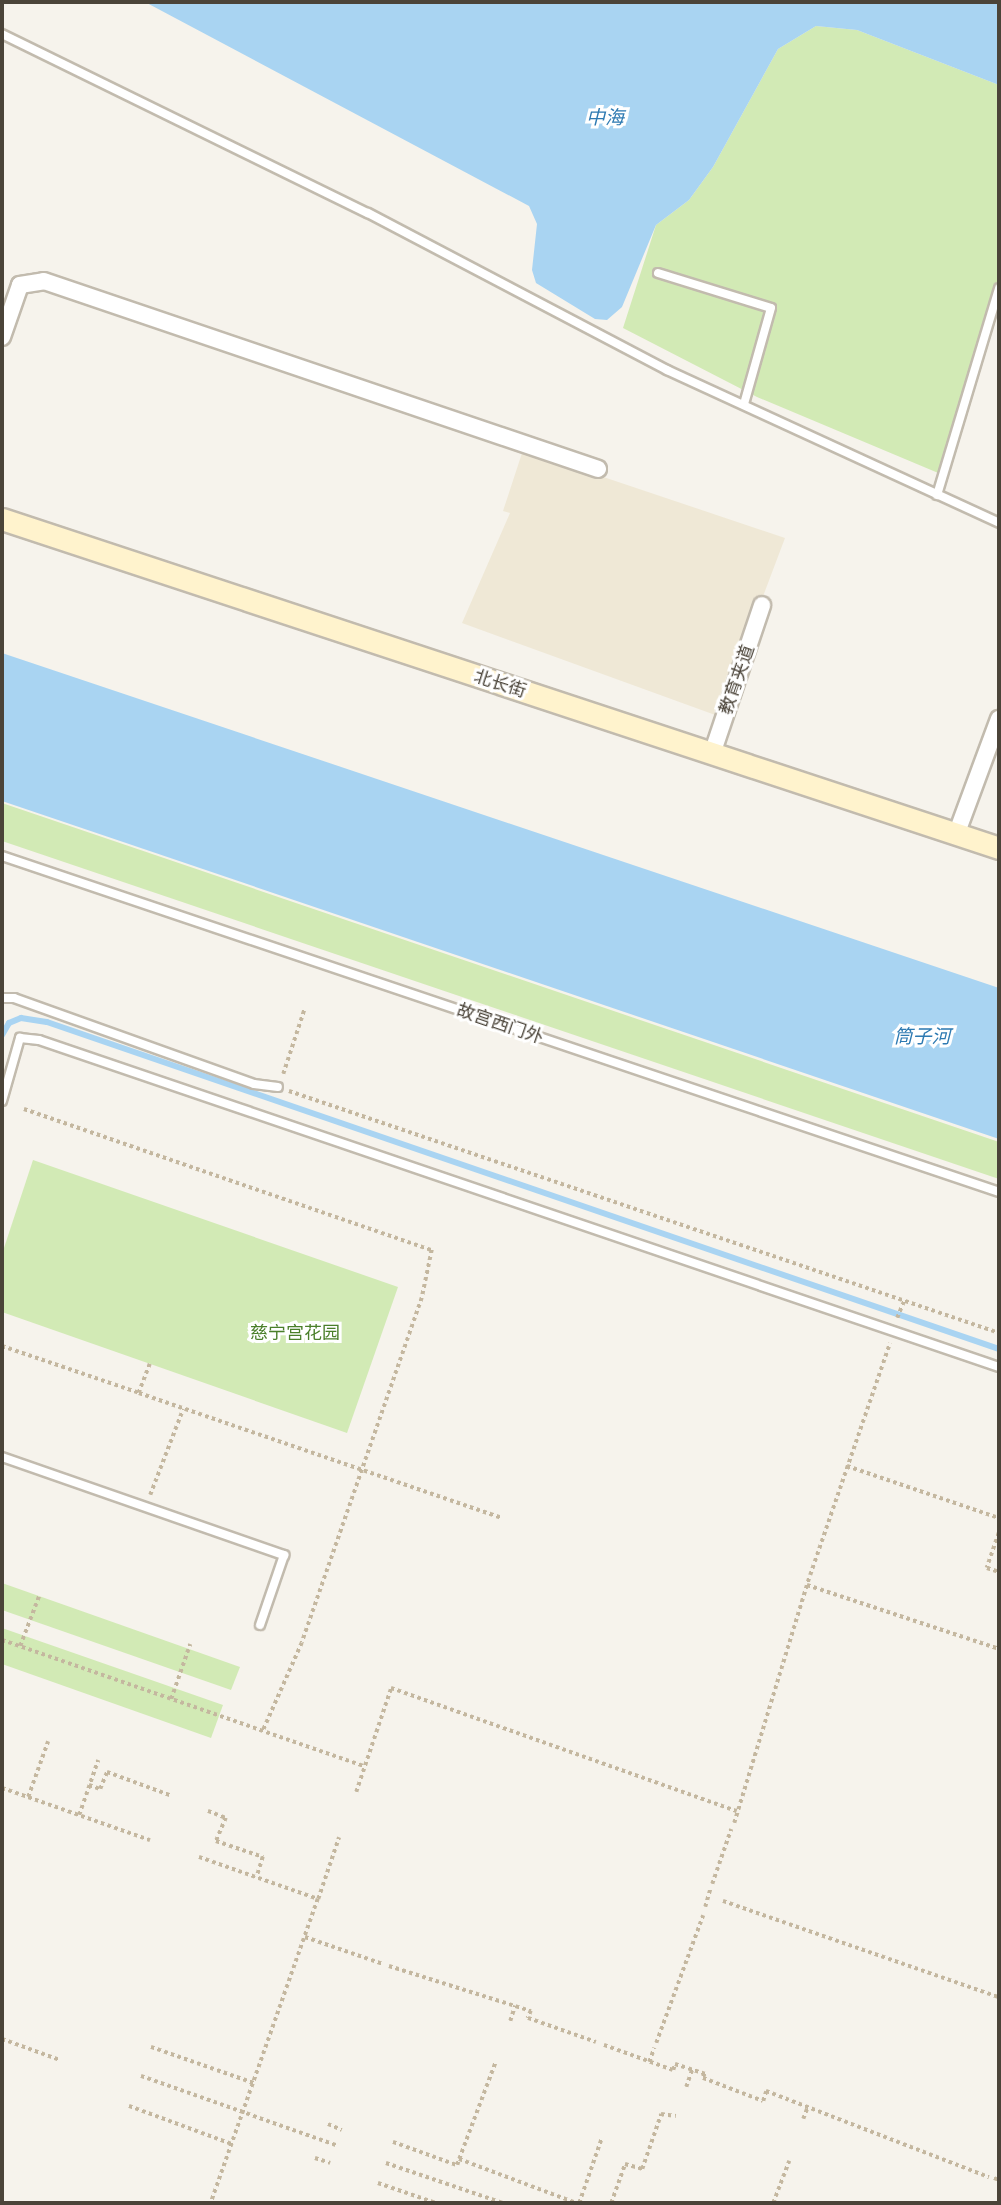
<!DOCTYPE html>
<meta charset="utf-8">
<style>
body{margin:0}
#map{position:relative;width:1001px;height:2205px;overflow:hidden;background:#f6f3ec;font-family:Inter,"Noto Sans SC",sans-serif}
div>[style]{position:absolute}
.education>*{inset:0;background:#efe8d6}
.green>*{inset:0;background:#d2eab5}
.water>*{inset:0;background:#a9d4f2}
.stream>*{height:6px;margin:-3px;padding:0 3px;transform-origin:3px;border-radius:3px;background:#a9d4f2}
.path>*{height:3.5px;margin-top:-1.75px;transform-origin:0;background:repeating-linear-gradient(90deg,#c4b79f 0 3.5px,transparent 0 7px)}
.roads{filter:drop-shadow(2px 0 #c2bbae) drop-shadow(-2px 0 #c2bbae) drop-shadow(0 2px #c2bbae) drop-shadow(0 -2px #c2bbae)}
.lane>*{height:8px;margin:-4px;padding:0 4px;transform-origin:4px;border-radius:4px;background:#fff}
.street>*{height:16px;margin:-8px;padding:0 8px;transform-origin:8px;border-radius:8px;background:#fff}
.secondary>*{height:21px;margin:-10.5px;padding:0 10.5px;transform-origin:10.5px;border-radius:10.5px;background:#fff3cd}
span{translate:-50% -50%;white-space:nowrap;text-align:center;line-height:1.15;-webkit-text-stroke:6px #fff;paint-order:stroke}
.street-label{font-size:18px;color:#4b4439}
.park-label{font-size:18px;color:#4a7f2a}
.water-label{font-size:19px;color:#2e7ab2;font-style:italic}
.frame{position:absolute;inset:0;border:4px solid #4b4439;pointer-events:none}
</style>
<div id="map">
<div class="education">
<div style="clip-path:polygon(523px 450px,785px 538px,718px 716px,462px 623px,510px 513px,503px 511px)"></div>
</div>
<div class="green">
<div style="clip-path:polygon(816px 26px,857px 30px,999px 85px,999px 288px,943px 475px,757px 397px,623px 328px,656px 225px,689px 200px,713px 167px,778px 49px)"></div>
<div style="clip-path:polygon(2px 803px,999px 1142px,999px 1179px,2px 841px)"></div>
<div style="clip-path:polygon(33px 1160px,398px 1287px,347px 1433px,2px 1312px,2px 1254px)"></div>
<div style="clip-path:polygon(2px 1583px,73px 1608px,240px 1667px,231px 1690px,2px 1610px)"></div>
<div style="clip-path:polygon(2px 1628px,223px 1705px,211px 1738px,2px 1664px)"></div>
</div>
<div class="water">
<div style="clip-path:polygon(145px 2px,999px 2px,999px 85px,857px 30px,816px 26px,778px 49px,713px 167px,689px 200px,656px 225px,622px 307px,607px 320px,595px 319px,536px 283px,532px 270px,537px 224px,529px 206px)"></div>
<div style="clip-path:polygon(2px 653px,999px 988px,999px 1139px,2px 801px)"></div>
</div>
<div class="stream">
<div style="left:2px;top:1035px;width:14px;rotate:-60deg"></div>
<div style="left:9px;top:1023px;width:13px;rotate:-23deg"></div>
<div style="left:21px;top:1018px;width:26px;rotate:9deg"></div>
<div style="left:47px;top:1022px;width:1007px;rotate:18.96deg"></div>
</div>
<div class="path">
<div style="left:283px;top:1074px;width:67px;rotate:-71.8deg"></div>
<div style="left:289px;top:1091px;width:750px;rotate:18.82deg"></div>
<div style="left:24px;top:1109px;width:432px;rotate:19.1deg"></div>
<div style="left:432px;top:1250px;width:49px;rotate:101.8deg"></div>
<div style="left:422px;top:1298px;width:365px;rotate:109.2deg"></div>
<div style="left:302px;top:1643px;width:96px;rotate:113.9deg"></div>
<div style="left:897px;top:1318px;width:18px;rotate:-68deg"></div>
<div style="left:2px;top:1346px;width:145px;rotate:18.9deg"></div>
<div style="left:150px;top:1364px;width:31px;rotate:111deg"></div>
<div style="left:139px;top:1393px;width:384px;rotate:19deg"></div>
<div style="left:847px;top:1466px;width:161px;rotate:18.9deg"></div>
<div style="left:150px;top:1495px;width:92px;rotate:-69deg"></div>
<div style="left:999px;top:1533px;width:37px;rotate:109deg"></div>
<div style="left:987px;top:1568px;width:13px;rotate:18deg"></div>
<div style="left:807px;top:1585px;width:202px;rotate:18.4deg"></div>
<div style="left:2px;top:1640px;width:382px;rotate:19.2deg"></div>
<div style="left:20px;top:1646px;width:53px;rotate:-69.2deg"></div>
<div style="left:171px;top:1699px;width:58px;rotate:-70.9deg"></div>
<div style="left:89px;top:1785px;width:12px;rotate:20deg"></div>
<div style="left:100px;top:1789px;width:18px;rotate:-68deg"></div>
<div style="left:107px;top:1772px;width:67px;rotate:20.1deg"></div>
<div style="left:2px;top:1788px;width:157px;rotate:19.4deg"></div>
<div style="left:356px;top:1792px;width:110px;rotate:-71.4deg"></div>
<div style="left:391px;top:1688px;width:367px;rotate:19.6deg"></div>
<div style="left:28px;top:1797px;width:59px;rotate:-70.3deg"></div>
<div style="left:208px;top:1811px;width:19px;rotate:21deg"></div>
<div style="left:226px;top:1818px;width:25px;rotate:113deg"></div>
<div style="left:216px;top:1841px;width:50px;rotate:18.8deg"></div>
<div style="left:263px;top:1857px;width:21px;rotate:107deg"></div>
<div style="left:79px;top:1815px;width:58px;rotate:-70.9deg"></div>
<div style="left:734px;top:1823px;width:259px;rotate:-73deg"></div>
<div style="left:810px;top:1575px;width:245px;rotate:-71deg"></div>
<div style="left:199px;top:1857px;width:126px;rotate:19.4deg"></div>
<div style="left:318px;top:1899px;width:322px;rotate:109.4deg"></div>
<div style="left:712px;top:1884px;width:58px;rotate:-70.9deg"></div>
<div style="left:318px;top:1899px;width:65px;rotate:-71.3deg"></div>
<div style="left:723px;top:1901px;width:292px;rotate:19.2deg"></div>
<div style="left:705px;top:1907px;width:19px;rotate:-74deg"></div>
<div style="left:305px;top:1937px;width:83px;rotate:19.1deg"></div>
<div style="left:389px;top:1966px;width:149px;rotate:17.6deg"></div>
<div style="left:531px;top:2011px;width:8px;rotate:113deg"></div>
<div style="left:528px;top:2018px;width:72px;rotate:19.4deg"></div>
<div style="left:2px;top:1987px;width:1px;rotate:90deg"></div>
<div style="left:510px;top:2021px;width:16px;rotate:-72deg"></div>
<div style="left:2px;top:2039px;width:62px;rotate:19.9deg"></div>
<div style="left:656px;top:2043px;width:136px;rotate:-69.8deg"></div>
<div style="left:604px;top:2045px;width:73px;rotate:19.9deg"></div>
<div style="left:673px;top:2070px;width:6px;rotate:-72deg"></div>
<div style="left:675px;top:2064px;width:32px;rotate:18deg"></div>
<div style="left:705px;top:2074px;width:4px;rotate:117deg"></div>
<div style="left:703px;top:2078px;width:64px;rotate:21deg"></div>
<div style="left:763px;top:2101px;width:10px;rotate:-73deg"></div>
<div style="left:766px;top:2091px;width:239px;rotate:21.1deg"></div>
<div style="left:151px;top:2047px;width:109px;rotate:19.3deg"></div>
<div style="left:649px;top:2062px;width:15px;rotate:-70deg"></div>
<div style="left:141px;top:2076px;width:207px;rotate:19.5deg"></div>
<div style="left:686px;top:2087px;width:18px;rotate:-71deg"></div>
<div style="left:129px;top:2106px;width:110px;rotate:20.3deg"></div>
<div style="left:803px;top:2119px;width:14px;rotate:-69deg"></div>
<div style="left:328px;top:2124px;width:15px;rotate:23deg"></div>
<div style="left:393px;top:2142px;width:68px;rotate:19.8deg"></div>
<div style="left:457px;top:2165px;width:6px;rotate:-72deg"></div>
<div style="left:459px;top:2159px;width:125px;rotate:20.6deg"></div>
<div style="left:315px;top:2158px;width:16px;rotate:18deg"></div>
<div style="left:459px;top:2159px;width:103px;rotate:-69.4deg"></div>
<div style="left:386px;top:2163px;width:124px;rotate:18.9deg"></div>
<div style="left:994px;top:2178px;width:5px;rotate:22deg"></div>
<div style="left:378px;top:2183px;width:61px;rotate:19deg"></div>
<div style="left:579px;top:2203px;width:67px;rotate:-70.8deg"></div>
<div style="left:611px;top:2203px;width:41px;rotate:-70.3deg"></div>
<div style="left:625px;top:2164px;width:18px;rotate:16deg"></div>
<div style="left:642px;top:2169px;width:58px;rotate:-70.9deg"></div>
<div style="left:661px;top:2114px;width:15px;rotate:8deg"></div>
<div style="left:773px;top:2203px;width:45px;rotate:-69.1deg"></div>
</div>
<div class="roads">
<div class="lane">
<div style="left:2px;top:34px;width:407px;rotate:26.1deg"></div>
<div style="left:368px;top:213px;width:338px;rotate:27.7deg"></div>
<div style="left:667px;top:370px;width:366px;rotate:24.7deg"></div>
<div style="left:658px;top:273px;width:118px;rotate:17.2deg"></div>
<div style="left:771px;top:308px;width:100px;rotate:105.7deg"></div>
<div style="left:937px;top:495px;width:216px;rotate:-73.3deg"></div>
<div style="left:2px;top:856px;width:1052px;rotate:18.62deg"></div>
<div style="left:2px;top:998px;width:12px"></div>
<div style="left:14px;top:998px;width:255px;rotate:19.7deg"></div>
<div style="left:254px;top:1084px;width:24px;rotate:7deg"></div>
<div style="left:2px;top:1101px;width:66px;rotate:-74.1deg"></div>
<div style="left:20px;top:1038px;width:19px;rotate:6deg"></div>
<div style="left:39px;top:1040px;width:1014px;rotate:18.81deg"></div>
<div style="left:2px;top:1457px;width:299px;rotate:19.2deg"></div>
<div style="left:284px;top:1555px;width:74px;rotate:108.9deg"></div>
</div>
<div class="street">
<div style="left:2px;top:337px;width:55px;rotate:-70.9deg"></div>
<div style="left:20px;top:285px;width:24px;rotate:-9deg"></div>
<div style="left:44px;top:281px;width:585px;rotate:18.74deg"></div>
<div style="left:712px;top:754px;width:157px;rotate:-71.4deg"></div>
<div style="left:956px;top:835px;width:124px;rotate:-69.7deg"></div>
</div>
<div class="secondary">
<div style="left:2px;top:519px;width:1050px;rotate:18.26deg"></div>
</div>
</div>
<div class="street-label">
<span style="left:737px;top:680px;rotate:-71deg">教育夹道</span>
<span style="left:500px;top:684px;rotate:18deg">北长街</span>
<span style="left:500px;top:1024px;rotate:19deg">故宫西门外</span>
</div>
<div class="park-label">
<span style="left:295px;top:1333px">慈宁宫花园</span>
</div>
<div class="water-label">
<span style="left:605px;top:118px">中海</span>
<span style="left:922px;top:1037px">筒子河</span>
</div>
<div class="frame"></div>
</div>
